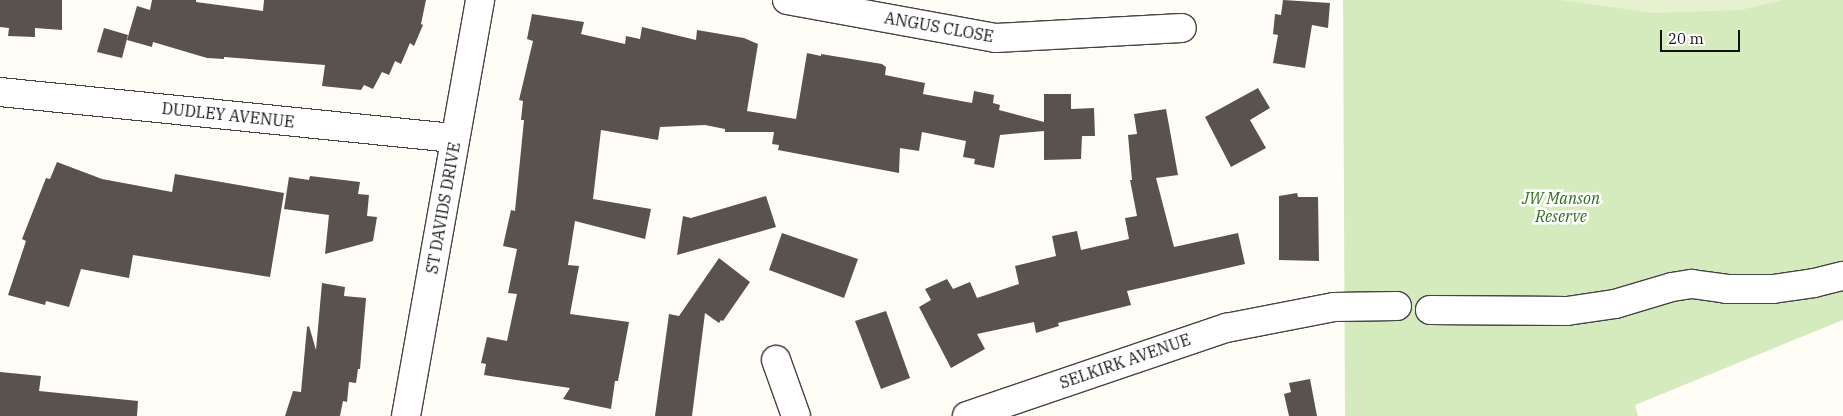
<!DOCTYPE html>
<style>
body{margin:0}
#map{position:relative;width:1843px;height:416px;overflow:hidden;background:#fffdf5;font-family:"IBM Plex Serif",serif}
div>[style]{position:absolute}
.green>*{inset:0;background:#d5ebbd}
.pitch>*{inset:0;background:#e6f2cf}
.building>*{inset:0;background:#5a524d}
.roads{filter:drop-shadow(1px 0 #444) drop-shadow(-1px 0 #444) drop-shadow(0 1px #444) drop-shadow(0 -1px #444)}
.minor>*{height:28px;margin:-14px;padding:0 14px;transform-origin:14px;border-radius:14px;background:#fff}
span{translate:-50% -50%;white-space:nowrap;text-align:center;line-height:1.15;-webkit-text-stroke:5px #fff;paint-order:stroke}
.street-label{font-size:16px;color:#111}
.park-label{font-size:16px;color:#2f6b1f;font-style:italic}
.scale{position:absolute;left:1660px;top:30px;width:80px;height:22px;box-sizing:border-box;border:2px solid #111;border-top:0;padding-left:6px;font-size:15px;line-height:18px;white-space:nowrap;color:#111;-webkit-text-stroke:4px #fff;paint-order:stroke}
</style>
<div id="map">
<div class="green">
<div style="clip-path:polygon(1343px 0,1843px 0,1843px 320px,1635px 405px,1638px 416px,1345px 416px)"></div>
</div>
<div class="pitch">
<div style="clip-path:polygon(1561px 0,1784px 0,1740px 10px,1653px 13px)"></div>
</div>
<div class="building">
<div style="clip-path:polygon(0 0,62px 0,62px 30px,35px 28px,35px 37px,8px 36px,9px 28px,0 27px)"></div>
<div style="clip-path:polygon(152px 0,196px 0,196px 2px,263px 11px,264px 0,426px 0,421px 24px,423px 25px,414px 46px,410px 43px,401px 64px,395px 61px,389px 75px,382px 72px,373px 89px,364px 85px,361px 90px,322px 86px,325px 65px,224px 57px,224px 59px,207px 58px,153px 42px,152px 47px,127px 40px,137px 6px,150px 10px)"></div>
<div style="clip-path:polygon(1283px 0,1330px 3px,1328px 28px,1312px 25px,1305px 68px,1273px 63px,1278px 35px,1273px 34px,1275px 14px,1281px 15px)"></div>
<div style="clip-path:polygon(532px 14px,584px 22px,581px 34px,625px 44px,626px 36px,640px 39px,642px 27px,696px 40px,697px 30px,744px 38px,758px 44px,747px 111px,796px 119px,807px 53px,821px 56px,821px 54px,882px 64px,886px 67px,885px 75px,925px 83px,923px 94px,972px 103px,974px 91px,994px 95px,993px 103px,1000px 105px,999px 110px,1044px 122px,1044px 94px,1071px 94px,1071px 109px,1094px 108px,1095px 136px,1082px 136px,1081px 159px,1044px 160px,1044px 131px,1000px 135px,994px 168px,974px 164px,975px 159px,963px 157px,966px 141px,922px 132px,919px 151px,900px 148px,899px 173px,778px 150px,779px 145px,772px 144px,774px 132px,725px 132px,725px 129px,705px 125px,660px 127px,658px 140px,601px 130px,593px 199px,651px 209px,645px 239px,575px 221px,568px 265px,579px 266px,570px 314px,629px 322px,618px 381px,615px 381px,611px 409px,563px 399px,570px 388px,484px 375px,486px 364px,481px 363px,487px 337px,507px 341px,517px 294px,508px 293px,517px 249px,503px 246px,511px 210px,515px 211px,524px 120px,521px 120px,523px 101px,519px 100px,533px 41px,527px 39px)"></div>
<div style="clip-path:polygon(104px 28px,128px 35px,122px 58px,97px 52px)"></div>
<div style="clip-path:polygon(1258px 88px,1270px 108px,1250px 120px,1266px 148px,1231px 167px,1205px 117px)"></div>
<div style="clip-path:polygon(1166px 109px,1178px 175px,1156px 178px,1174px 247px,1238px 233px,1245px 264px,1127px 291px,1131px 305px,1058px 323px,1059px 326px,1036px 333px,1034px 322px,977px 334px,985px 349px,951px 368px,919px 307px,931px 300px,925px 289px,947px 279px,953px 289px,970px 282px,977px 298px,1019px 284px,1015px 266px,1056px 256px,1052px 236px,1077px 231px,1081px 250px,1129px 239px,1125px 218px,1137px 216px,1130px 180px,1132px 180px,1128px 135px,1137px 134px,1134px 114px)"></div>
<div style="clip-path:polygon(57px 162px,102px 179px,172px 192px,175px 174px,284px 193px,270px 277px,133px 255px,129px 278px,81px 269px,69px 307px,46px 301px,45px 305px,8px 295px,26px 241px,22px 239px,46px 178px,50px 179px)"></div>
<div style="clip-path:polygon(310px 176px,360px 182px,358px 194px,369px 195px,367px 216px,377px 217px,373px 241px,325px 254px,329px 215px,284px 209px,289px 177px,309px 180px)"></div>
<div style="clip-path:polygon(1297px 193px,1298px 197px,1318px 197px,1319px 261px,1279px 260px,1279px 196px)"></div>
<div style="clip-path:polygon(766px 196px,776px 227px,677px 255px,683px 216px,691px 218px)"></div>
<div style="clip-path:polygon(782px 233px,858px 259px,844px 298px,769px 270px)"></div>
<div style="clip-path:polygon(719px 258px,750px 282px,723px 321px,721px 320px,719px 323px,705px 313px,692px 416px,655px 416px,669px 314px,679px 316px)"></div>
<div style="clip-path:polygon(322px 283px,345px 287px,344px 296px,366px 298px,360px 369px,358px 369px,356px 383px,349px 382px,347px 402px,343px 401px,340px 416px,285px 416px,293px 391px,301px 392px,307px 327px,309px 326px,316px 350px)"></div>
<div style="clip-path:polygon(886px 311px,910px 378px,881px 389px,855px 321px)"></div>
<div style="clip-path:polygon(0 372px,41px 376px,39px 391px,138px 401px,137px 416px,0 416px)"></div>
<div style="clip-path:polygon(1310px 379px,1317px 416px,1289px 416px,1284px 394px,1291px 392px,1289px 383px)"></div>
</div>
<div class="roads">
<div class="minor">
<div style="left:787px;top:0;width:212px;rotate:10.3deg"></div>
<div style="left:996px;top:38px;width:186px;rotate:-3.1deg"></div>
<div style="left:0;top:92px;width:457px;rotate:5.8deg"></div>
<div style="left:1430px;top:310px;width:137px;rotate:0.4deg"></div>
<div style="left:1567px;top:311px;width:49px;rotate:-8.3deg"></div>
<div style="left:1615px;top:304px;width:59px;rotate:-16.6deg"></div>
<div style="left:1672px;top:287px;width:20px;rotate:-9deg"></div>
<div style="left:1692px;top:284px;width:34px;rotate:8deg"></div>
<div style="left:1726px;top:289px;width:47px"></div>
<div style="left:1773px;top:289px;width:41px;rotate:-8.3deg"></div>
<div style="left:1814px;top:283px;width:30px;rotate:-14deg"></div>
<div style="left:776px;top:360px;width:59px;rotate:70.3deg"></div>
<div style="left:406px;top:416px;width:423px;rotate:-79.9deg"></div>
<div style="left:967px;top:416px;width:274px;rotate:-18.8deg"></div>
<div style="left:1226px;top:328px;width:110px;rotate:-11deg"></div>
<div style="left:1334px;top:307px;width:63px;rotate:-0.9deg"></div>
</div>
</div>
<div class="street-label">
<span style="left:939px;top:27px;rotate:10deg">ANGUS CLOSE</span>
<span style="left:228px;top:115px;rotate:6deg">DUDLEY AVENUE</span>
<span style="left:443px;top:208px;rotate:-80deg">ST DAVIDS DRIVE</span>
<span style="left:1125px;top:361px;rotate:-19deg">SELKIRK AVENUE</span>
</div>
<div class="park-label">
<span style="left:1561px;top:207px">JW Manson<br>Reserve</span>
</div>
<div class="scale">20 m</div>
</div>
